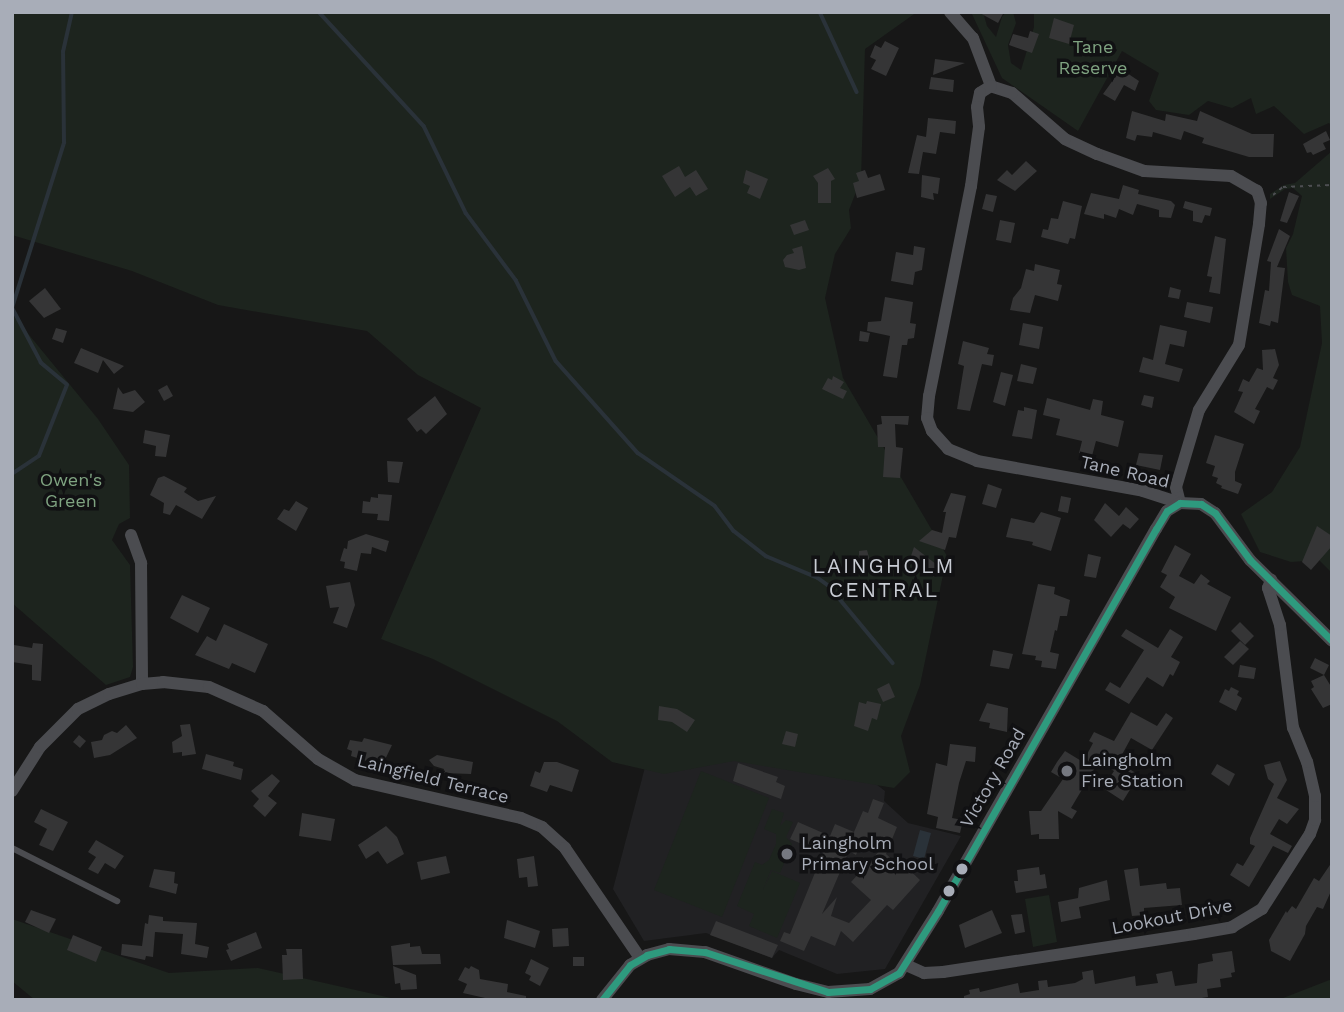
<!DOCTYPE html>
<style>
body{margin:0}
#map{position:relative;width:1344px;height:1012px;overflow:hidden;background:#171717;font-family:"Work Sans",sans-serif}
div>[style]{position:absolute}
.built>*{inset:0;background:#212123}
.green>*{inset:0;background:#1d241e}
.water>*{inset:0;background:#2a3239}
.stream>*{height:3.5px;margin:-1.75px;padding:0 1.75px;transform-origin:1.75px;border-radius:1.75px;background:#2a3239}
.building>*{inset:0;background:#353536}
.path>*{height:2px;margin-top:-1px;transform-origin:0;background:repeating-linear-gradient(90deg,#4d4e52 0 3.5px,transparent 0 8.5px)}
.lane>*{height:6px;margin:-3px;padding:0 3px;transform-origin:3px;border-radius:3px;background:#4b4c50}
.street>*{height:12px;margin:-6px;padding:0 6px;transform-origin:6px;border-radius:6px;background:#4b4c50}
.bus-1>*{height:7px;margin:-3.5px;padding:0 3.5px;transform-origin:3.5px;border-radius:3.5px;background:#2e9a7e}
.dots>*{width:19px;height:19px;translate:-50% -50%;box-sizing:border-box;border:4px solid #111113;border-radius:50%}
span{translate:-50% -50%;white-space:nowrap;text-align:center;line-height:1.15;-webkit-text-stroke:7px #111113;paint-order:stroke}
.park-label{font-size:18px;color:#7fa381}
.street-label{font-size:18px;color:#a8adb8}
.poi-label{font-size:18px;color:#a8adb8}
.left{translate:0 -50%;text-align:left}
.quarter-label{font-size:21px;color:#c9ccd4;letter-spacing:2px}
.frame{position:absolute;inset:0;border:14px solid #a8adb8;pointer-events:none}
</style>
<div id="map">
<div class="built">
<div style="clip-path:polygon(654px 733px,872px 781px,885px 791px,884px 801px,908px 823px,961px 836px,885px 969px,837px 974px,779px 950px,772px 958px,706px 933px,644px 941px,613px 889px)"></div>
</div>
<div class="green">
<div style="clip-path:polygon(12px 12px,917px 12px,865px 49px,861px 179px,849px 210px,851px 228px,835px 254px,825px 298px,843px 378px,947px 556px,920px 685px,901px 736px,910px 772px,894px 788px,734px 761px,664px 774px,612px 762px,557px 721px,433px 659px,381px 639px,481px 408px,418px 375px,367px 331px,218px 305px,132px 271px,12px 235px)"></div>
<div style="clip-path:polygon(971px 12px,983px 12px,987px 26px,996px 37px,1002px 17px,1006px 12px,1013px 12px,1016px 23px,1008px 45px,1011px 63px,1021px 70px,1034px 27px,1034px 12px,1332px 12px,1332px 126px,1329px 123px,1304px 134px,1274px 106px,1256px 114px,1251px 98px,1232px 108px,1208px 101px,1189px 115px,1156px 110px,1149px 101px,1159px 73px,1122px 51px,1078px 131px,1002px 78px)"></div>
<div style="clip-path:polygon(1332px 151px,1332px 573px,1319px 560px,1291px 562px,1260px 552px,1241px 514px,1272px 492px,1300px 447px,1322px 343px,1320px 306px,1292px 295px,1288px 282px,1286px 248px,1293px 234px,1302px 196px,1293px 188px,1285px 189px,1270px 199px,1270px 194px,1284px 185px,1295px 183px)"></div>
<div style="clip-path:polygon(12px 314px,98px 419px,129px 465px,130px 518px,119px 524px,112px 540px,130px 565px,133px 667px,130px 677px,106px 685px,12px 603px)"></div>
<div style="clip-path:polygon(701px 771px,769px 798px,722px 917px,654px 890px)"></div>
<div style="clip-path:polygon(772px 809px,784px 813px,780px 826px,786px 820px,793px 822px,786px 837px,792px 844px,780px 873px,771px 870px,763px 890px,772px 871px,800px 883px,777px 938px,749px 926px,754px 914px,737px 906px,755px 862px,762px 865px,769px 860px,776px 844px,776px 834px,764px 829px)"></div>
<div style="clip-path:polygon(1049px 895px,1057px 942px,1033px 947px,1025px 899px)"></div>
<div style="clip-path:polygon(12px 919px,169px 973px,258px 968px,400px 1000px,35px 1000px,12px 981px)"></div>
<div style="clip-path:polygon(1332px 979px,1332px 1000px,1278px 1000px)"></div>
</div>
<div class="water">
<div style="clip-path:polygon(920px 830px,931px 833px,924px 859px,913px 856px)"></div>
</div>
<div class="stream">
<div style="left:319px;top:12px;width:155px;rotate:47.4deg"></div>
<div style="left:424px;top:126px;width:97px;rotate:64.2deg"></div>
<div style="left:466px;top:213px;width:84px;rotate:53.3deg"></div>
<div style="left:516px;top:280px;width:90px;rotate:63.7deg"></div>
<div style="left:556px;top:361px;width:123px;rotate:48.3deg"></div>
<div style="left:638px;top:453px;width:93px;rotate:34.5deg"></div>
<div style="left:715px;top:506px;width:31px;rotate:53deg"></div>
<div style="left:734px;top:531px;width:41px;rotate:38deg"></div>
<div style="left:766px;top:556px;width:56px;rotate:22.9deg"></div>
<div style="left:818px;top:578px;width:14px;rotate:36deg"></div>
<div style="left:829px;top:586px;width:100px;rotate:50.3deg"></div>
<div style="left:820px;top:12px;width:88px;rotate:65.2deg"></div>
<div style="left:12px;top:308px;width:173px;rotate:-72.5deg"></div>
<div style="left:64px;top:143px;width:91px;rotate:-90.6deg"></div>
<div style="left:63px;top:52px;width:41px;rotate:-77.3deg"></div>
<div style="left:12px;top:474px;width:32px;rotate:-34deg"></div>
<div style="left:39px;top:456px;width:76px;rotate:-68.5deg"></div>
<div style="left:67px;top:385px;width:34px;rotate:-140deg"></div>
<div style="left:41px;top:363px;width:62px;rotate:-117.8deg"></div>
</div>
<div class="building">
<div style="clip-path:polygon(978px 12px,1004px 12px,998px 23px)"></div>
<div style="clip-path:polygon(1054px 18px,1074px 25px,1069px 44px,1049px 38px)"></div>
<div style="clip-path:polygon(1030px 31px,1039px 34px,1032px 53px,1009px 45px,1013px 34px,1028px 38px)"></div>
<div style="clip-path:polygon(885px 41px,899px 48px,886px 76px,871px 69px,876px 60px,870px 57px,875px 45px,881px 48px)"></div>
<div style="clip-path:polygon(935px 59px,965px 63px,933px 75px)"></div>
<div style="clip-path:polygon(1121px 69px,1139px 81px,1135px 91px,1124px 85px,1115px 101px,1103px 94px)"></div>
<div style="clip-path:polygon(931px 77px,954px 80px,953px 92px,929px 89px)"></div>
<div style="clip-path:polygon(1132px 111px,1165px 121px,1166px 114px,1197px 121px,1200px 111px,1252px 134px,1274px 134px,1273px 157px,1249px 157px,1202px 143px,1204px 138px,1184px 131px,1181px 140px,1153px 132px,1152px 137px,1137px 135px,1135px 141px,1126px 138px)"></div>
<div style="clip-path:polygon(928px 118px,956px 121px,955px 134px,940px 132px,936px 154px,923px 152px,919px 174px,908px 173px,917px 135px,926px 137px)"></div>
<div style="clip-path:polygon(1326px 131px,1330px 140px,1323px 143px,1326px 149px,1313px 155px,1311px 152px,1307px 153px,1303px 144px)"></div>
<div style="clip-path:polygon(1026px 161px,1037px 171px,1015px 191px,997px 180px,1007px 170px,1012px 175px)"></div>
<div style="clip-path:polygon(679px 166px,685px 177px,696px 170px,708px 189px,696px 196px,690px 187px,675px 197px,662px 176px)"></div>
<div style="clip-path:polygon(828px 168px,835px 179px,831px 181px,831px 203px,818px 203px,818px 183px,813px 176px)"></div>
<div style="clip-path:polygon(746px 170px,768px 179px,760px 199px,747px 193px,750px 186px,743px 183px)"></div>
<div style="clip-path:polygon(865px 170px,868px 178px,880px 174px,885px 190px,857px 198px,853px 183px,859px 181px,856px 173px)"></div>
<div style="clip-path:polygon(922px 175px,940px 178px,938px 194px,933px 193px,934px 200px,921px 197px)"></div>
<div style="clip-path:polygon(1123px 185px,1139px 190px,1138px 194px,1171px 201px,1175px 205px,1171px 218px,1159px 217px,1159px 210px,1137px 204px,1133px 215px,1119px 209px,1116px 218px,1104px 214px,1104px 219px,1084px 214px,1091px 193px,1119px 199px)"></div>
<div style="clip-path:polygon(1289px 192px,1299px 196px,1287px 223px,1280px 221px)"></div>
<div style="clip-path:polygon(986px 194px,997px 196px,993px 212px,982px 209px)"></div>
<div style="clip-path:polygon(1063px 201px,1082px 206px,1075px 239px,1070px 238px,1068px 244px,1041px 237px,1043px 229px,1048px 230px,1051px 218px,1058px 219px)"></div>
<div style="clip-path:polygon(1185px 201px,1212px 208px,1210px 216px,1205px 215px,1202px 223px,1193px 221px,1193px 211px,1183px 208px)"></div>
<div style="clip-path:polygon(805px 220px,809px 230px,794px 235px,790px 225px)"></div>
<div style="clip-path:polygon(1000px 220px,1015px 223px,1011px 243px,996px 240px)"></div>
<div style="clip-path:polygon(1279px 229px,1290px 236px,1277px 267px,1285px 268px,1278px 323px,1271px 321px,1270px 326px,1259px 323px,1265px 290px,1269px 291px,1271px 262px,1267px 261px)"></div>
<div style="clip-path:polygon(1215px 236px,1226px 239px,1220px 294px,1209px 292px,1212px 277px,1207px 276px)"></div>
<div style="clip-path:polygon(802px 246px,806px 268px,799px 270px,785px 267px,783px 260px,787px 255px,794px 253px,792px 249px)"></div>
<div style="clip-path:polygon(914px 246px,925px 248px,922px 270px,915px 272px,913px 285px,891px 281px,896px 252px,913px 255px)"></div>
<div style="clip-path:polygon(1035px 264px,1060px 270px,1057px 284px,1062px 285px,1058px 301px,1035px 295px,1030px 313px,1010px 310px,1013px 298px,1021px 288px,1026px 269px,1034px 271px)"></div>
<div style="clip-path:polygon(1170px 287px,1181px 290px,1179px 299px,1168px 297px)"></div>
<div style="clip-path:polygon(45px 288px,61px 309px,44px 318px,29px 301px)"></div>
<div style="clip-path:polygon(885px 297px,913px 302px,910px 323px,916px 324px,914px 338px,908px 339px,907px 345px,902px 345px,897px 378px,883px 376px,890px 336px,867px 331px,868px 322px,881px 321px)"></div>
<div style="clip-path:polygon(1187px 302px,1213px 307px,1210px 323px,1184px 317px)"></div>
<div style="clip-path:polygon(1023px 323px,1043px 327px,1039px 349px,1019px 345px)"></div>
<div style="clip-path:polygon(1160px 325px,1187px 331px,1184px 347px,1170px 344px,1165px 364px,1183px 369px,1179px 382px,1139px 372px,1143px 357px,1153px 360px)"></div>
<div style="clip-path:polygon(56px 328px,67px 331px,63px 343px,52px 339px)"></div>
<div style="clip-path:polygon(860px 331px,870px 333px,868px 342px,859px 341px)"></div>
<div style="clip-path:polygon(963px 341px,989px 348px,987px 354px,994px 355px,992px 366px,982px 364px,970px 411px,957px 409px,964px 366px,958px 364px)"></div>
<div style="clip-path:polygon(81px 348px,100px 356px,124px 366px,114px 374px,103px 360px,98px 373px,74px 363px)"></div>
<div style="clip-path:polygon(1275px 349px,1279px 365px,1273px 378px,1278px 380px,1273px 390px,1267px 387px,1255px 409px,1260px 411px,1254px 424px,1234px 412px,1243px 392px,1238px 391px,1243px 379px,1249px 382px,1257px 368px,1263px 370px,1262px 350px)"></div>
<div style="clip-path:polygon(1021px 364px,1037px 368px,1033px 384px,1017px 381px)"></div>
<div style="clip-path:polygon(1001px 372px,1013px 375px,1005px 406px,993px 402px)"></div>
<div style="clip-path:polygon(833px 376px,844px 382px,840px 388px,847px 391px,843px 399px,822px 389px,828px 378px,832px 380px)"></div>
<div style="clip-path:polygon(167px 385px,173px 396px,164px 401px,158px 390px)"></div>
<div style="clip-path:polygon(118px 387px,123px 394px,135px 390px,145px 402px,133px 412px,113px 409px)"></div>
<div style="clip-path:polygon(1144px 395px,1154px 397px,1152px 408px,1141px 405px)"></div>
<div style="clip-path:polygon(435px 396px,447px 414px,426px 434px,421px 429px,417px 432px,407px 419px)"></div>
<div style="clip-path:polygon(1047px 398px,1090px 410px,1093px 399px,1103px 401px,1101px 415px,1124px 421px,1118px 447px,1096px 441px,1092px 456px,1079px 453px,1082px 441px,1056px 435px,1060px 419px,1043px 415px)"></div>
<div style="clip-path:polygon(1024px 407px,1037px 410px,1032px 439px,1012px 436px,1018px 410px,1024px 411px)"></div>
<div style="clip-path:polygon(881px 416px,909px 416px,908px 425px,895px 424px,896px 447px,903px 448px,900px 478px,883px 477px,885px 447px,878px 447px,877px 425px,882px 424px)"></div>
<div style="clip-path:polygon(145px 430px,170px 435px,166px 457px,155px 456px,156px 446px,143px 443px)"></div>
<div style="clip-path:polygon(1215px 435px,1244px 444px,1235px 472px,1235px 481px,1242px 484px,1238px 494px,1221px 488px,1222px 486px,1216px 483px,1218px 478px,1212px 476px,1215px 466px,1206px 463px)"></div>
<div style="clip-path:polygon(1139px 453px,1163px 455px,1160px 470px,1136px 465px)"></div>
<div style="clip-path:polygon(387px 461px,403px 462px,399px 483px,388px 482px)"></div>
<div style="clip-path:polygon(164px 476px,187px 488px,184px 492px,198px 501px,216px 496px,202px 519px,176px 505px,170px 515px,163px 513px,164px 503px,150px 495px,158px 478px)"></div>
<div style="clip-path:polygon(988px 484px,1002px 489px,996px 508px,982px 504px)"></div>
<div style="clip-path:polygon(951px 493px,966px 496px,956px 538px,949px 537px,945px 550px,919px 541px,932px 530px,942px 533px,946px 512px,943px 512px)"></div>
<div style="clip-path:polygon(378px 494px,392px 495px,389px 521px,377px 520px,378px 514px,362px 513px,363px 501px,370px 502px,371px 497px,378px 498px)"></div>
<div style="clip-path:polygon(1061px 496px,1071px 498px,1068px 513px,1058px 511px)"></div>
<div style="clip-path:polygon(296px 501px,308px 508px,296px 531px,277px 519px,284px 509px,289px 511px)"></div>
<div style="clip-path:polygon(1105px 503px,1119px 516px,1126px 507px,1139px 519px,1130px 529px,1123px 524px,1111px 537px,1094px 520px)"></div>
<div style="clip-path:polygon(1041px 512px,1061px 518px,1051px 551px,1032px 545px,1033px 542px,1006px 537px,1011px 518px,1034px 523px)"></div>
<div style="clip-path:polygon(1317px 526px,1332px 536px,1332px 546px,1311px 570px,1302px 562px)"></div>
<div style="clip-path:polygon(366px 534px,389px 541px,386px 552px,372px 547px,371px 554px,361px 553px,357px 571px,344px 568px,345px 562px,340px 561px,344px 548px,347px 549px,348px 541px)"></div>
<div style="clip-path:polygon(1175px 545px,1191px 554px,1179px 576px,1194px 584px,1201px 574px,1210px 581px,1207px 584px,1231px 597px,1216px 631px,1169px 608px,1175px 597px,1160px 587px,1167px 575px,1161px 572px)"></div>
<div style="clip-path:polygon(914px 547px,941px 568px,934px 577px,910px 559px)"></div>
<div style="clip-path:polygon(867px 550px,870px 561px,859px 563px,859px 551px)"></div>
<div style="clip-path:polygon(1088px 554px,1101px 557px,1096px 578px,1084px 576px)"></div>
<div style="clip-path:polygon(350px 582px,355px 605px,347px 628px,333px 623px,339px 607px,330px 608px,326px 586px)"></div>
<div style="clip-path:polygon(1038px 584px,1055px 587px,1054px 594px,1070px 600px,1067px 616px,1060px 616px,1057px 631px,1055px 630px,1050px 652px,1059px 654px,1056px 669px,1041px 667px,1042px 661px,1035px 660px,1036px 656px,1022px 654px)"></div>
<div style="clip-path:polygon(182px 595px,210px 608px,198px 633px,170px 618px)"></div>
<div style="clip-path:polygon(1240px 622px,1254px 636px,1245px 645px,1231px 631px)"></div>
<div style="clip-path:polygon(224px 624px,268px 644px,255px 673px,232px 663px,229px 669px,195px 655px,207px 636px,216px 641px)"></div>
<div style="clip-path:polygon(1126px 629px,1158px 648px,1170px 629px,1183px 637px,1171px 657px,1180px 662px,1173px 676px,1170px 674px,1163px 687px,1147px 677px,1129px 704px,1105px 690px,1110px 682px,1120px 688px,1144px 650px,1121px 636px)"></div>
<div style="clip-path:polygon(1240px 641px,1249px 649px,1233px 665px,1224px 657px)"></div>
<div style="clip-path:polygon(33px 643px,43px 644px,41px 681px,32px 680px,32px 665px,12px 662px,14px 645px,32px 648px)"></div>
<div style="clip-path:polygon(993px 650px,1013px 654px,1009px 669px,990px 666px)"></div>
<div style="clip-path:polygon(1315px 658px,1329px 665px,1324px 675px,1332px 688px,1332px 704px,1323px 708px,1311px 689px,1314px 687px,1311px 681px,1324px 675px,1310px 668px)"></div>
<div style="clip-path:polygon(1240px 665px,1256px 668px,1254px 679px,1238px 677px)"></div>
<div style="clip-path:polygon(889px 683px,895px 697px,883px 702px,877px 689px)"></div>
<div style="clip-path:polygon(1231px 687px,1239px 691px,1237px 695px,1242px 698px,1236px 711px,1219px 702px,1225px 689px,1229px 691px)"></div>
<div style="clip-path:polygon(867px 701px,881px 704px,877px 720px,872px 718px,868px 731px,854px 726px,859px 702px,866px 704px)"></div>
<div style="clip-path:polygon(987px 703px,1008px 708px,1007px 732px,989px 728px,990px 723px,979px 721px)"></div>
<div style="clip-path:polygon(659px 706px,677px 709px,695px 720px,687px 732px,672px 722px,658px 720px)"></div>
<div style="clip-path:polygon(1131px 712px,1157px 726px,1166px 713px,1173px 718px,1152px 750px,1131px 738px,1118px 762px,1139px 775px,1123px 801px,1103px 788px,1114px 771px,1099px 761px,1071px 808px,1077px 811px,1072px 819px,1058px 811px,1059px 839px,1039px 839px,1039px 834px,1031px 835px,1029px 811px,1041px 811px,1063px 779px,1051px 772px,1057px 762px,1065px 751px,1083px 762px,1093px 743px,1089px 741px,1094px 732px,1114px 741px)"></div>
<div style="clip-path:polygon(190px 724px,196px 754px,182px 756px,182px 752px,173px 753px,172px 742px,182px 736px,180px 725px)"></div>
<div style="clip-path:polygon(126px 725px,137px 738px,110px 755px,94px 758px,91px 742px,102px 740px,104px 735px,112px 731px,117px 733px)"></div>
<div style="clip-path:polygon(786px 731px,798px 734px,795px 747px,782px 744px)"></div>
<div style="clip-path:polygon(79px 735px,86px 741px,80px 748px,73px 742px)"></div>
<div style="clip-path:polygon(364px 738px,392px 745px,382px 766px,351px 756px,352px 751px,347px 749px,350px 740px,362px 742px)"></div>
<div style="clip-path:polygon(950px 744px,976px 747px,975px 762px,966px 761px,959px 783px,952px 818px,963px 820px,960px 833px,936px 828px,938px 817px,927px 814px,936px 763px,947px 766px)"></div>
<div style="clip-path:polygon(206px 754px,234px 762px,233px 766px,243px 769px,241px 780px,202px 769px)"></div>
<div style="clip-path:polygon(437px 755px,473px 762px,471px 774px,443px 773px,444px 769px,434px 766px,429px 760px)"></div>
<div style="clip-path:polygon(1280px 761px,1287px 780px,1277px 798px,1299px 809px,1287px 824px,1279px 819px,1270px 834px,1292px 846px,1288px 853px,1273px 846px,1249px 887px,1230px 875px,1237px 863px,1243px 866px,1255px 846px,1250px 844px,1250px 838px,1274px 784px,1268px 779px,1264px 765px)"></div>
<div style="clip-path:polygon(544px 762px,557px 762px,579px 770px,572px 792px,550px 785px,547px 792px,530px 786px,535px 771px,540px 773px)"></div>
<div style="clip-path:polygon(738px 763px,778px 777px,776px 782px,785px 786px,781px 799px,733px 781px)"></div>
<div style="clip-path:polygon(1217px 764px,1235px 774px,1229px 786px,1211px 774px)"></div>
<div style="clip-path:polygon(272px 774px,280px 781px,268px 796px,277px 803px,265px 817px,253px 806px,259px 799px,251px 791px)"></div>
<div style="clip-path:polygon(evenodd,873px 799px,884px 803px,878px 818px,897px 827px,886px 854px,897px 864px,900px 861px,920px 880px,893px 910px,887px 905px,853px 942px,841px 931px,835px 946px,811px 936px,804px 951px,780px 941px,784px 932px,790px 934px,823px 853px,790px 839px,798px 822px,830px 836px,835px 824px,854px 832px,863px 811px,868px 813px,873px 799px,891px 838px,851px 882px,871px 900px,849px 923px,831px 916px,837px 897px,822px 914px,849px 851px,856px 855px,862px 840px,891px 838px)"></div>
<div style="clip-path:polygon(41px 809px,68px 822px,53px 851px,39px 845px,47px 829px,34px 822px)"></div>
<div style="clip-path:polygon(302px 813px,335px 819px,331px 841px,299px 836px)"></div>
<div style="clip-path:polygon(386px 826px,397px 837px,404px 854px,387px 864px,378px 851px,366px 859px,358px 845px)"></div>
<div style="clip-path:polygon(96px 840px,124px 856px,115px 869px,105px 863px,98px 874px,88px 869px,96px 857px,88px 852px)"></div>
<div style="clip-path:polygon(446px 856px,450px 873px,421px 880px,417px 862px)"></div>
<div style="clip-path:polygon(534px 856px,538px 886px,528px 887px,527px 877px,519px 878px,517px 859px)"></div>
<div style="clip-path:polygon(1332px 862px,1332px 889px,1323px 909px,1317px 907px,1306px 926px,1305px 934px,1290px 961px,1271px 951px,1269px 940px,1286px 911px,1287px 913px,1292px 906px,1296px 909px,1314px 878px,1319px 881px)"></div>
<div style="clip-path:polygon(1039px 867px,1040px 875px,1045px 874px,1047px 888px,1016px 893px,1014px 881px,1018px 881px,1017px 870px)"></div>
<div style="clip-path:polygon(1138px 868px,1140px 886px,1166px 883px,1167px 889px,1180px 888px,1182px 905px,1144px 908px,1144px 915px,1132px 916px,1124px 870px)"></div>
<div style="clip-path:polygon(154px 869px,175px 872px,174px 883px,178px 884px,176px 894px,149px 887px)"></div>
<div style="clip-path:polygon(1107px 880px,1110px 900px,1079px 907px,1081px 918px,1061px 922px,1058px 902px,1078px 898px,1079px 888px)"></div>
<div style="clip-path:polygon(31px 910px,56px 919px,49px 933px,25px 922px)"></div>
<div style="clip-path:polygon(992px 910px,1002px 933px,965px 948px,959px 925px)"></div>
<div style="clip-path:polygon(1022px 914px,1025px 932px,1015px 934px,1011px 915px)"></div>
<div style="clip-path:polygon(149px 915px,163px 917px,163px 921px,197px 923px,195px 944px,209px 947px,207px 958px,181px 954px,183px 934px,155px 932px,153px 957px,146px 956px,145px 960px,121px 955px,122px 944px,142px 946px,145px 923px,148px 924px)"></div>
<div style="clip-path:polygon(507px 920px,540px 931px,535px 948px,504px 938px)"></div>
<div style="clip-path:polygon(716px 921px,778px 945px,772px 958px,710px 935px)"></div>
<div style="clip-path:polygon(568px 928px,569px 946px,553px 947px,552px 929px)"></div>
<div style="clip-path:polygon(256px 932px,262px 948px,231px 961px,226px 950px,229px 949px,227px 944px)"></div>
<div style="clip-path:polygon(73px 935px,102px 947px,96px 962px,67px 950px)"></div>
<div style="clip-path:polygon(410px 943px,410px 947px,420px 946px,422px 954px,440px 954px,441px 964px,393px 965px,391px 946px)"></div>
<div style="clip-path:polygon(286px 949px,302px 949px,303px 979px,283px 980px,282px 955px,287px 955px)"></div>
<div style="clip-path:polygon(1232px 951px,1235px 972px,1231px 973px,1232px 977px,1220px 979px,1221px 987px,1207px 989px,1208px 997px,1189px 1000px,964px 1000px,964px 996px,970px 994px,969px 990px,979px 988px,980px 992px,1018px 983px,1020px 993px,1039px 990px,1038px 981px,1047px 980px,1048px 987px,1075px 983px,1083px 979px,1082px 972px,1093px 970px,1095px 984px,1135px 976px,1136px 986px,1158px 983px,1156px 974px,1172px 971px,1175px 986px,1197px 983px,1198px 964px,1213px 961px,1212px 954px)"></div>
<div style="clip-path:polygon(573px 957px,584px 957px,584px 966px,573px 966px)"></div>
<div style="clip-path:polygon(531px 959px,549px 968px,540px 986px,529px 980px,531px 976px,525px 973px)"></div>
<div style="clip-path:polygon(393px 966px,416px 975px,417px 989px,401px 990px,400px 983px,395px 984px)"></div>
<div style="clip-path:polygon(471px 966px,479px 970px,480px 979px,508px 984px,507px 992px,526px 996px,526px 1000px,494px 1000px,463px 993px,467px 984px,458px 980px,465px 967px,469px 969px)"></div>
</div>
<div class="path">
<div style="left:1273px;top:195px;width:13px;rotate:-39deg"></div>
<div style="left:1283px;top:187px;width:49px;rotate:-2.3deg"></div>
</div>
<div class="lane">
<div style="left:12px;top:848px;width:118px;rotate:26.8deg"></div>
</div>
<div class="street">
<div style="left:950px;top:12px;width:35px;rotate:49deg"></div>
<div style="left:973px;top:38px;width:51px;rotate:69.4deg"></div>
<div style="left:1180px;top:503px;width:16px;rotate:-104deg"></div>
<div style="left:1176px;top:487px;width:80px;rotate:-73.4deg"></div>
<div style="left:1199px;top:410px;width:76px;rotate:-58.4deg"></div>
<div style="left:1239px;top:345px;width:123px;rotate:-80.6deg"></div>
<div style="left:1259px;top:224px;width:21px;rotate:-85deg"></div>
<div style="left:1261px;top:203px;width:13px;rotate:-108deg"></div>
<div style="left:1257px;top:191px;width:30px;rotate:-150deg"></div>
<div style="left:1231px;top:176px;width:87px;rotate:-176.7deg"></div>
<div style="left:1144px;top:171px;width:50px;rotate:-160.1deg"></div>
<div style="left:1097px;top:154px;width:35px;rotate:-155deg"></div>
<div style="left:1065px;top:139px;width:70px;rotate:-139deg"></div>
<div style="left:1012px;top:93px;width:22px;rotate:-162deg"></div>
<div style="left:991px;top:86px;width:13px;rotate:148deg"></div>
<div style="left:980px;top:93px;width:14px;rotate:102deg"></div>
<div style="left:977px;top:107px;width:20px;rotate:84deg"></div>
<div style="left:979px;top:127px;width:60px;rotate:97.7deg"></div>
<div style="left:971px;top:186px;width:214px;rotate:101.3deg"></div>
<div style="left:929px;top:396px;width:22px;rotate:95deg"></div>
<div style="left:927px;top:418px;width:14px;rotate:69deg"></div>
<div style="left:932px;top:431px;width:24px;rotate:48deg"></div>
<div style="left:948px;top:449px;width:31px;rotate:22deg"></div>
<div style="left:977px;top:461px;width:169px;rotate:10.2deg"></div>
<div style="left:1143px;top:491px;width:39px;rotate:18deg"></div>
<div style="left:1180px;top:503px;width:21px;rotate:3deg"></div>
<div style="left:1201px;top:504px;width:17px;rotate:33deg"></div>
<div style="left:1215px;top:513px;width:59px;rotate:53.3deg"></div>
<div style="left:1250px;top:560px;width:115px;rotate:44.6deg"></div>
<div style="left:131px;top:535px;width:30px;rotate:70deg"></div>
<div style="left:141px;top:563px;width:121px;rotate:89.5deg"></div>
<div style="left:12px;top:791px;width:52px;rotate:-57.5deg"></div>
<div style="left:40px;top:747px;width:54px;rotate:-45deg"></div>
<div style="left:78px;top:709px;width:34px;rotate:-26deg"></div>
<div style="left:109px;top:694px;width:34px;rotate:-17deg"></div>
<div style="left:142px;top:684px;width:21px;rotate:-5deg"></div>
<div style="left:163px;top:682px;width:46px;rotate:6.2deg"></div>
<div style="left:209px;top:687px;width:59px;rotate:24deg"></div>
<div style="left:263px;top:711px;width:73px;rotate:41.1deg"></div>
<div style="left:318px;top:759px;width:43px;rotate:29.6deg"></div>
<div style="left:355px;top:780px;width:170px;rotate:12.9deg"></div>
<div style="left:521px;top:818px;width:23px;rotate:23deg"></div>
<div style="left:542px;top:827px;width:31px;rotate:42deg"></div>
<div style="left:565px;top:848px;width:133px;rotate:55.7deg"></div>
<div style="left:906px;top:965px;width:20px;rotate:24deg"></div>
<div style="left:924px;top:973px;width:19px;rotate:-3deg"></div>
<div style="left:943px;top:972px;width:254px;rotate:-8.6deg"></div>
<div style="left:1194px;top:934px;width:39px;rotate:-10deg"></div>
<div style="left:1232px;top:927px;width:35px;rotate:-31deg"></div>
<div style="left:1262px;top:909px;width:89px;rotate:-57.4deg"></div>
<div style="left:1310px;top:834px;width:15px;rotate:-70deg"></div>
<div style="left:1315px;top:820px;width:24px;rotate:-90deg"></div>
<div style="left:1315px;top:796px;width:35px;rotate:-103deg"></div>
<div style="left:1307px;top:762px;width:37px;rotate:-112deg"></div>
<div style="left:1293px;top:728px;width:104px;rotate:-97.2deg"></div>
<div style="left:1280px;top:625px;width:39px;rotate:-108deg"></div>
<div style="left:1268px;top:588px;width:9px;rotate:-69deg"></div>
<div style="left:602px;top:1000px;width:45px;rotate:-51.3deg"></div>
<div style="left:630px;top:965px;width:20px;rotate:-30deg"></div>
<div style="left:647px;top:955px;width:23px;rotate:-15deg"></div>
<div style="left:669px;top:949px;width:36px;rotate:5deg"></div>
<div style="left:705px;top:952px;width:96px;rotate:19.4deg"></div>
<div style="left:796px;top:984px;width:33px;rotate:14deg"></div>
<div style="left:828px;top:992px;width:42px;rotate:-4.1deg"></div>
<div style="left:870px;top:989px;width:33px;rotate:-29deg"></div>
<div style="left:899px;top:973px;width:73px;rotate:-57.8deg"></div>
<div style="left:938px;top:911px;width:440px;rotate:-60.3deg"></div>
<div style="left:1156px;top:529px;width:21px;rotate:-59deg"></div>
<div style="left:1167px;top:511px;width:15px;rotate:-32deg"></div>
</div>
<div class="bus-1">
<div style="left:602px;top:1000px;width:45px;rotate:-51.3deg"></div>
<div style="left:630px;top:965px;width:20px;rotate:-30deg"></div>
<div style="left:647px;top:955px;width:23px;rotate:-15deg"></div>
<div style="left:669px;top:949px;width:36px;rotate:5deg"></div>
<div style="left:705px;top:952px;width:129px;rotate:18deg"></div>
<div style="left:828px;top:992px;width:42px;rotate:-4.1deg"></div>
<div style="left:870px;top:989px;width:33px;rotate:-29deg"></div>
<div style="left:899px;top:973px;width:73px;rotate:-57.8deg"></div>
<div style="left:938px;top:911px;width:440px;rotate:-60.3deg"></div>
<div style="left:1156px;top:529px;width:21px;rotate:-59deg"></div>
<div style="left:1167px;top:511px;width:15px;rotate:-32deg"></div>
<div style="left:1180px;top:503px;width:21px;rotate:3deg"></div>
<div style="left:1201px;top:504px;width:17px;rotate:33deg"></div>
<div style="left:1215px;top:513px;width:59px;rotate:53.3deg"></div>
<div style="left:1250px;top:560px;width:115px;rotate:44.6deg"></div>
</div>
<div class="dots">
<div style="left:1067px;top:771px;background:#757880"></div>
<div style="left:787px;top:854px;background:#757880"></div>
<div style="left:962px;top:869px;background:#a8adb8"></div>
<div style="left:949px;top:891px;background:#a8adb8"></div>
</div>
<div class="park-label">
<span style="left:1093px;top:58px">Tane<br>Reserve</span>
<span style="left:71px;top:491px">Owen's<br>Green</span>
</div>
<div class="street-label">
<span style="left:1125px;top:472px;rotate:13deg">Tane Road</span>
<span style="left:993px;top:778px;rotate:-60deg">Victory Road</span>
<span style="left:433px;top:779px;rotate:14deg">Laingfield Terrace</span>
<span style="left:1172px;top:917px;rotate:-11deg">Lookout Drive</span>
</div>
<div class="poi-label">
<span class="left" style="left:1081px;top:771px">Laingholm<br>Fire Station</span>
<span class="left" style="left:801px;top:854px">Laingholm<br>Primary School</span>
</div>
<div class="quarter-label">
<span style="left:884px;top:578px">LAINGHOLM<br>CENTRAL</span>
</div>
<div class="frame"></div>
</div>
